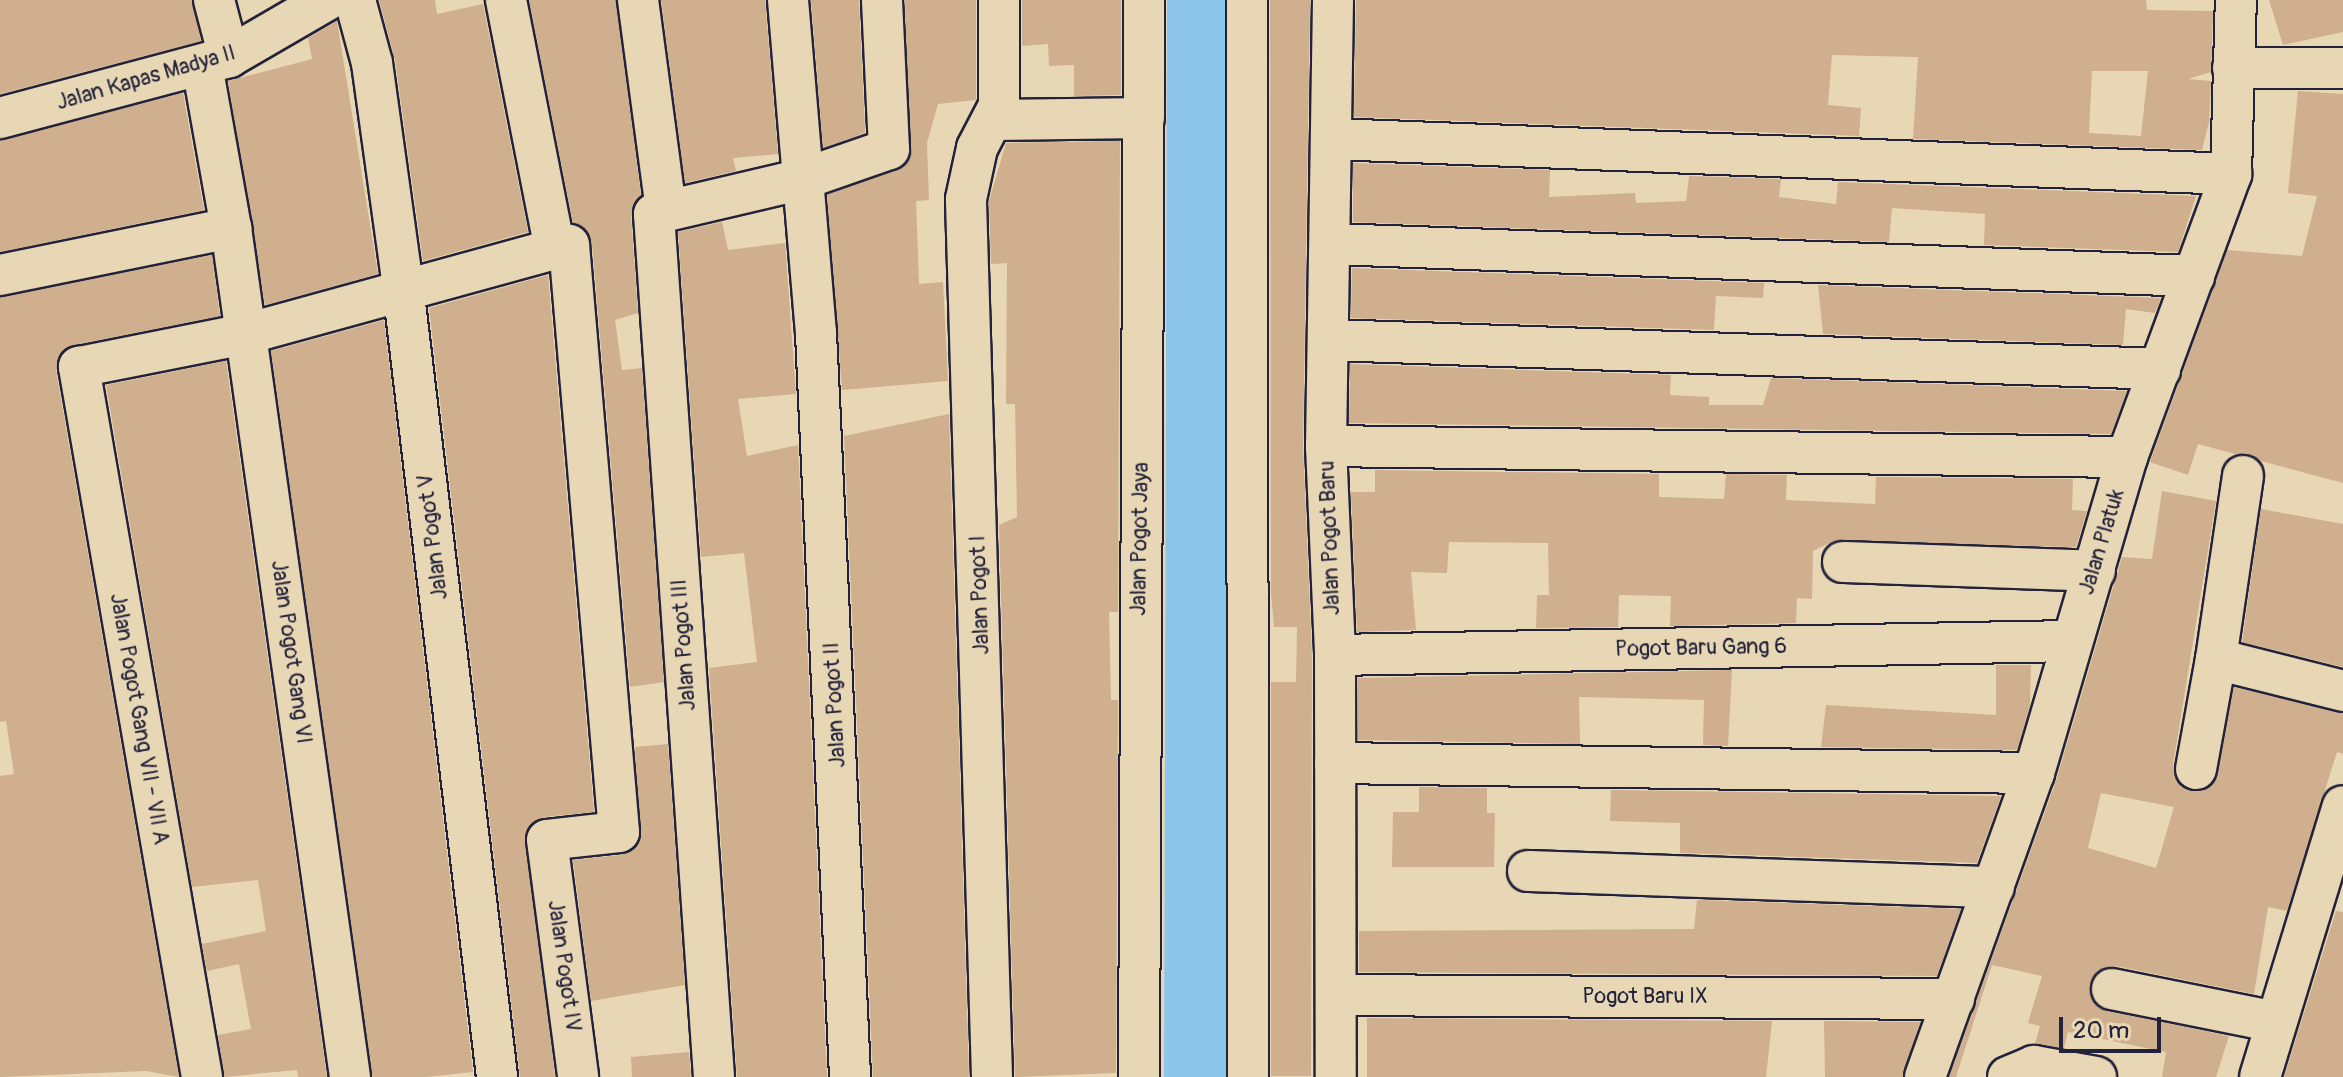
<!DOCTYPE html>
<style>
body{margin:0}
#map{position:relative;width:2343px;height:1077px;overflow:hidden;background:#e8d7b4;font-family:Pangolin,sans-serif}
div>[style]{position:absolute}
.river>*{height:62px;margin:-31px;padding:0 31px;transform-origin:31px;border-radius:31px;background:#8dc5eb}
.building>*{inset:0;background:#cfaf8d}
.roads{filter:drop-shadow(2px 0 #22223b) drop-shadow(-2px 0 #22223b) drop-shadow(0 2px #22223b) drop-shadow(0 -2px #22223b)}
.minor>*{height:40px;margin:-20px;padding:0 20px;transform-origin:20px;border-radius:20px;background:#e8d7b4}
span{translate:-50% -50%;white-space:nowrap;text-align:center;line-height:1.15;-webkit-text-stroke:6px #e8d7b4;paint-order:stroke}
.street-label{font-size:22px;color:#22223b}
.scale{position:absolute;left:2059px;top:1017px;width:102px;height:36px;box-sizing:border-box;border:4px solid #22223b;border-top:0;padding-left:10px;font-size:24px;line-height:28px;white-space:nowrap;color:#22223b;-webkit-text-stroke:6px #e8d7b4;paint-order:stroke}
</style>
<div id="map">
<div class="river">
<div style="left:1195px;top:1077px;width:1077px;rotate:-89.84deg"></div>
</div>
<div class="building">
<div style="clip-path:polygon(0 0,192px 0,201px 41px,0 94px)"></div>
<div style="clip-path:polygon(379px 0,435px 0,437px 14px,483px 4px,528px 232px,423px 261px,395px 60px)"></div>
<div style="clip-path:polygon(529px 0,616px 0,641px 196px,631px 216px,638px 313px,615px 320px,622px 370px,642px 368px,664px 682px,630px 687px,592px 243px,573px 223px)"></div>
<div style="clip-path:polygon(661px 0,765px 0,778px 154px,733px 158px,736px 171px,685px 183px)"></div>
<div style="clip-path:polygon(811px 0,859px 0,865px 133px,823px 148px)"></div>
<div style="clip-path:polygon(905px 0,976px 0,976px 100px,938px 104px,927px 143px,929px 200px,916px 201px,919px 284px,943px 282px,948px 381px,842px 390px,827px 195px,908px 161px)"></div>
<div style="clip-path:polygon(1022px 0,1121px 0,1121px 95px,1074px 96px,1074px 65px,1049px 66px,1048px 44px,1022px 46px)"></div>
<div style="clip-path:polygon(1270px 0,1310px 0,1303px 446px,1312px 656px,1311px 1076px,1271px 1076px,1271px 682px,1296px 682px,1297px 627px,1274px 627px,1271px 593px)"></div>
<div style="clip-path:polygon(evenodd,1356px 0,2146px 0,2147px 10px,2213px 11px,2211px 72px,2188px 79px,2211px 81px,2209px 122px,2202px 150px,1913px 139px,1918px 57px,1832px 55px,1828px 105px,1861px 108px,1859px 136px,1354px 117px,1356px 0,2092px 71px,2148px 71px,2141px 136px,2089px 133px,2092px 71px)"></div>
<div style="clip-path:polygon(2269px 0,2343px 0,2343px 32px,2283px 45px)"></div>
<div style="clip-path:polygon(337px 21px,378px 274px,265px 305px,228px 81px,312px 59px,308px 38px)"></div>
<div style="clip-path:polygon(2298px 91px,2343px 94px,2343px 483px,2198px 444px,2188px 475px,2150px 462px,2227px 250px,2302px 256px,2317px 196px,2288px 193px)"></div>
<div style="clip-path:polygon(183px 93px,204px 210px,0 252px,0 140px)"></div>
<div style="clip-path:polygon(1120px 141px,1118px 612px,1109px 612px,1111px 700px,1118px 700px,1116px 1073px,1015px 1077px,999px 525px,1017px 517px,1015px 404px,1006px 404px,1007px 263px,991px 264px,989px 201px,1006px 143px)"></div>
<div style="clip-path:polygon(1353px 163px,1550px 170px,1549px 197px,1635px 193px,1636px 203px,1686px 201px,1689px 176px,1781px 179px,1779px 197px,1836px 204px,1838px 182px,2196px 196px,2178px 252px,1984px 245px,1985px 214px,1892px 208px,1889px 242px,1353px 222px)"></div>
<div style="clip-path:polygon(722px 222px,728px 250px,785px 243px,796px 394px,738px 399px,747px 456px,798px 445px,827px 1077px,737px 1077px,709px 668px,757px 662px,744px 553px,701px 557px,678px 232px)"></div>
<div style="clip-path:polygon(212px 255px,220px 316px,74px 345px,56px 370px,179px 1077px,146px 1071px,0 1077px,0 776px,14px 774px,6px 721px,0 722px,0 297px)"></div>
<div style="clip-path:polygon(1352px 268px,1764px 283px,1763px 298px,1716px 296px,1714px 330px,1351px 318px)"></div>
<div style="clip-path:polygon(548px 275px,594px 812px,544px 817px,526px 832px,555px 1077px,520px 1077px,429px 308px)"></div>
<div style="clip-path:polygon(1818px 285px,2161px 298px,2155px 313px,2126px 309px,2123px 345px,1823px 334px)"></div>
<div style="clip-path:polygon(384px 320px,473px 1072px,426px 1077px,372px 1077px,271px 351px)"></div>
<div style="clip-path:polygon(226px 361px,327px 1077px,298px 1077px,297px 1070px,224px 1077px,218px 1035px,251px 1029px,239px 964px,207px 971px,202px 944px,266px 931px,258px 880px,192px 887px,106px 385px)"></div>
<div style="clip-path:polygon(1350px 364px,1671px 375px,1670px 395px,1709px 397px,1709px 405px,1763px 405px,1771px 378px,2127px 391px,2111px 434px,1349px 423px)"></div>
<div style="clip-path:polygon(949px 414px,969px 1077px,873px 1077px,844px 436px)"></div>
<div style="clip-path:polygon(1375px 470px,1659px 474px,1659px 497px,1724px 499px,1726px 474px,1787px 475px,1786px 500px,1875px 504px,1876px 477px,2073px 479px,2072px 510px,2087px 511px,2076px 547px,1833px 541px,1813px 551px,1812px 599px,1797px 598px,1796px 623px,1670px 626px,1671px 596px,1619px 595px,1618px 627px,1536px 628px,1537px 595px,1549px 595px,1548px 543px,1449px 542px,1447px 573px,1411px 572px,1416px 630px,1357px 632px,1351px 492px,1375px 492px)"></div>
<div style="clip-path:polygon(evenodd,2162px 491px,2216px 501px,2173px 765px,2181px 786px,2203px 791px,2214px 783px,2234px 687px,2343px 713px,2343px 754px,2337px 752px,2287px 911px,2268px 907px,2254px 994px,2116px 966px,2090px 984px,2091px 997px,2107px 1011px,2229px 1036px,2216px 1077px,2162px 1077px,2166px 1052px,2068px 1032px,2064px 1048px,2035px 1044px,2040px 1026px,2028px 1023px,2042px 976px,1992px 965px,1956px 1077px,1949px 1077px,2056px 781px,2122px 557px,2152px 559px,2162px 491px,2101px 793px,2174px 807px,2156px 868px,2088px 848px,2101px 793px)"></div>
<div style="clip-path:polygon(2261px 509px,2343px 524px,2343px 667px,2242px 642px)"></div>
<div style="clip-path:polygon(1996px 665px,2031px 665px,2030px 705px,2017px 750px,1821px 747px,1826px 705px,1996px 715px)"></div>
<div style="clip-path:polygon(1732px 670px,1728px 746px,1703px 745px,1704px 700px,1579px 697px,1580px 744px,1358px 740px,1358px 678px)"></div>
<div style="clip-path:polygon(668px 744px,685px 985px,591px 1001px,573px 860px,622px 855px,640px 842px,635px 747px)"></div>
<div style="clip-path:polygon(1419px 787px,1487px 788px,1487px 813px,1495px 813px,1494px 867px,1392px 867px,1393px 812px,1419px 812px)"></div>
<div style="clip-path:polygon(1611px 790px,2001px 796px,1977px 863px,1680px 853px,1680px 823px,1610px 821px)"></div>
<div style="clip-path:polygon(1697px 900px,1961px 909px,1937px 976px,1359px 972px,1359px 931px,1694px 929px)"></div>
<div style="clip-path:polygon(2336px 911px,2343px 912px,2343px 1077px,2284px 1077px)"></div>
<div style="clip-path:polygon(1367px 1018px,1772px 1021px,1766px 1077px,1367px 1077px)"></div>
<div style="clip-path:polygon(1824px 1021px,1920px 1022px,1903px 1077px,1825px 1077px)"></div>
<div style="clip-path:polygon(689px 1052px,691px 1077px,632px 1077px,631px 1057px)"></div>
</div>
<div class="roads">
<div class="minor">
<div style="left:214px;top:0;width:59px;rotate:75.3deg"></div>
<div style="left:355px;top:0;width:65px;rotate:74.9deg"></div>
<div style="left:372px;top:63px;width:226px;rotate:82.1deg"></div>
<div style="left:403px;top:287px;width:796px;rotate:83.21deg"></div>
<div style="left:506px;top:0;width:254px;rotate:78.9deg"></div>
<div style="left:638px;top:0;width:213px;rotate:82.4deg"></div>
<div style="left:788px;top:0;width:334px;rotate:85.2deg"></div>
<div style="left:816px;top:333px;width:745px;rotate:87.38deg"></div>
<div style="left:1247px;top:0;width:1077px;rotate:89.95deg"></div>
<div style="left:1333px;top:0;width:446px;rotate:90.9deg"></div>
<div style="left:1326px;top:446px;width:209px;rotate:87.5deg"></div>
<div style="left:1335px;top:655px;width:422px;rotate:89.9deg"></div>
<div style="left:2233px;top:68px;width:110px"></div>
<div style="left:0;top:118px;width:237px;rotate:-14.9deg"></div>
<div style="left:229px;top:57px;width:113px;rotate:-30.2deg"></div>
<div style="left:996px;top:120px;width:148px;rotate:-0.8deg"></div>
<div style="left:1333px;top:139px;width:899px;rotate:2.23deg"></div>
<div style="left:231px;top:228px;width:857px;rotate:82.02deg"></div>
<div style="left:1333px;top:244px;width:862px;rotate:2.13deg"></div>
<div style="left:0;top:275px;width:236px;rotate:-11.5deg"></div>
<div style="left:231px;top:228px;width:165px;rotate:-100.1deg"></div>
<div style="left:1331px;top:340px;width:830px;rotate:2deg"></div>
<div style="left:1326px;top:446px;width:801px;rotate:0.79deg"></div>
<div style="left:2243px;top:476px;width:185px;rotate:98.4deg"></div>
<div style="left:2216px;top:659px;width:131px;rotate:14.1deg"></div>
<div style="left:1843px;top:562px;width:252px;rotate:2deg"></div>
<div style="left:1335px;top:655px;width:733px;rotate:-1.09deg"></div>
<div style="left:1335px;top:763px;width:699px;rotate:0.82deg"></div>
<div style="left:2196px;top:769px;width:112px;rotate:-79.7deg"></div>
<div style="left:1528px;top:871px;width:466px;rotate:2deg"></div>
<div style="left:2112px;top:989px;width:167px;rotate:11.4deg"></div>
<div style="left:1336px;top:995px;width:618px;rotate:0.37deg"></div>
<div style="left:202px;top:1077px;width:721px;rotate:-99.83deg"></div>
<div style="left:79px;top:367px;width:170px;rotate:-11.2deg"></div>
<div style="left:246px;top:334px;width:335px;rotate:-15.4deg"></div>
<div style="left:569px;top:245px;width:589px;rotate:85.13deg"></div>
<div style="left:619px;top:832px;width:72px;rotate:173.7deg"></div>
<div style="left:547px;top:840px;width:239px;rotate:82.5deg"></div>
<div style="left:714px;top:1077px;width:865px;rotate:-93.98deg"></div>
<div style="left:654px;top:214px;width:153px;rotate:-13.2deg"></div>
<div style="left:803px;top:179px;width:91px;rotate:-19.2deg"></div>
<div style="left:889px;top:149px;width:149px;rotate:-92.7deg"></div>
<div style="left:992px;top:1077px;width:878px;rotate:-91.7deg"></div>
<div style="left:966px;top:199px;width:52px;rotate:-77.8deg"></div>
<div style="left:977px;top:148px;width:47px;rotate:-62.4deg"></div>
<div style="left:999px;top:106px;width:106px;rotate:-90deg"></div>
<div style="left:1139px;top:1077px;width:1077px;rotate:-89.73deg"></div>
<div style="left:1925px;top:1077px;width:323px;rotate:-70.3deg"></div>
<div style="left:2034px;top:773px;width:329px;rotate:-73.6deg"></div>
<div style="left:2127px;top:457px;width:302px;rotate:-69.8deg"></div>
<div style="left:2231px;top:174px;width:174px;rotate:-88.4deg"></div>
<div style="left:2008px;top:1077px;width:28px;rotate:-23deg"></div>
<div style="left:2034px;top:1066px;width:63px;rotate:10.1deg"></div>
<div style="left:2260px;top:1077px;width:283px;rotate:-73deg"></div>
</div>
</div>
<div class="street-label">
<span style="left:146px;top:78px;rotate:-16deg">Jalan Kapas Madya II</span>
<span style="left:433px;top:537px;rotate:-97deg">Jalan Pogot V</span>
<span style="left:1330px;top:538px;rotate:-92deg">Jalan Pogot Baru</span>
<span style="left:1140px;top:539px;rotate:-89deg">Jalan Pogot Jaya</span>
<span style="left:2102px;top:542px;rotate:-73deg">Jalan Platuk</span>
<span style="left:980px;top:595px;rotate:-92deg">Jalan Pogot I</span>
<span style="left:684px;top:645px;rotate:-94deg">Jalan Pogot III</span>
<span style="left:1701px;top:648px;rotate:-1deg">Pogot Baru Gang 6</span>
<span style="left:291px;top:652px;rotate:82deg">Jalan Pogot Gang VI</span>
<span style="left:835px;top:705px;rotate:-93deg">Jalan Pogot II</span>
<span style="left:139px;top:719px;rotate:80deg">Jalan Pogot Gang VII - VII A</span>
<span style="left:564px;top:966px;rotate:82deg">Jalan Pogot IV</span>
<span style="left:1645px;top:997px">Pogot Baru IX</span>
</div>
<div class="scale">20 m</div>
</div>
